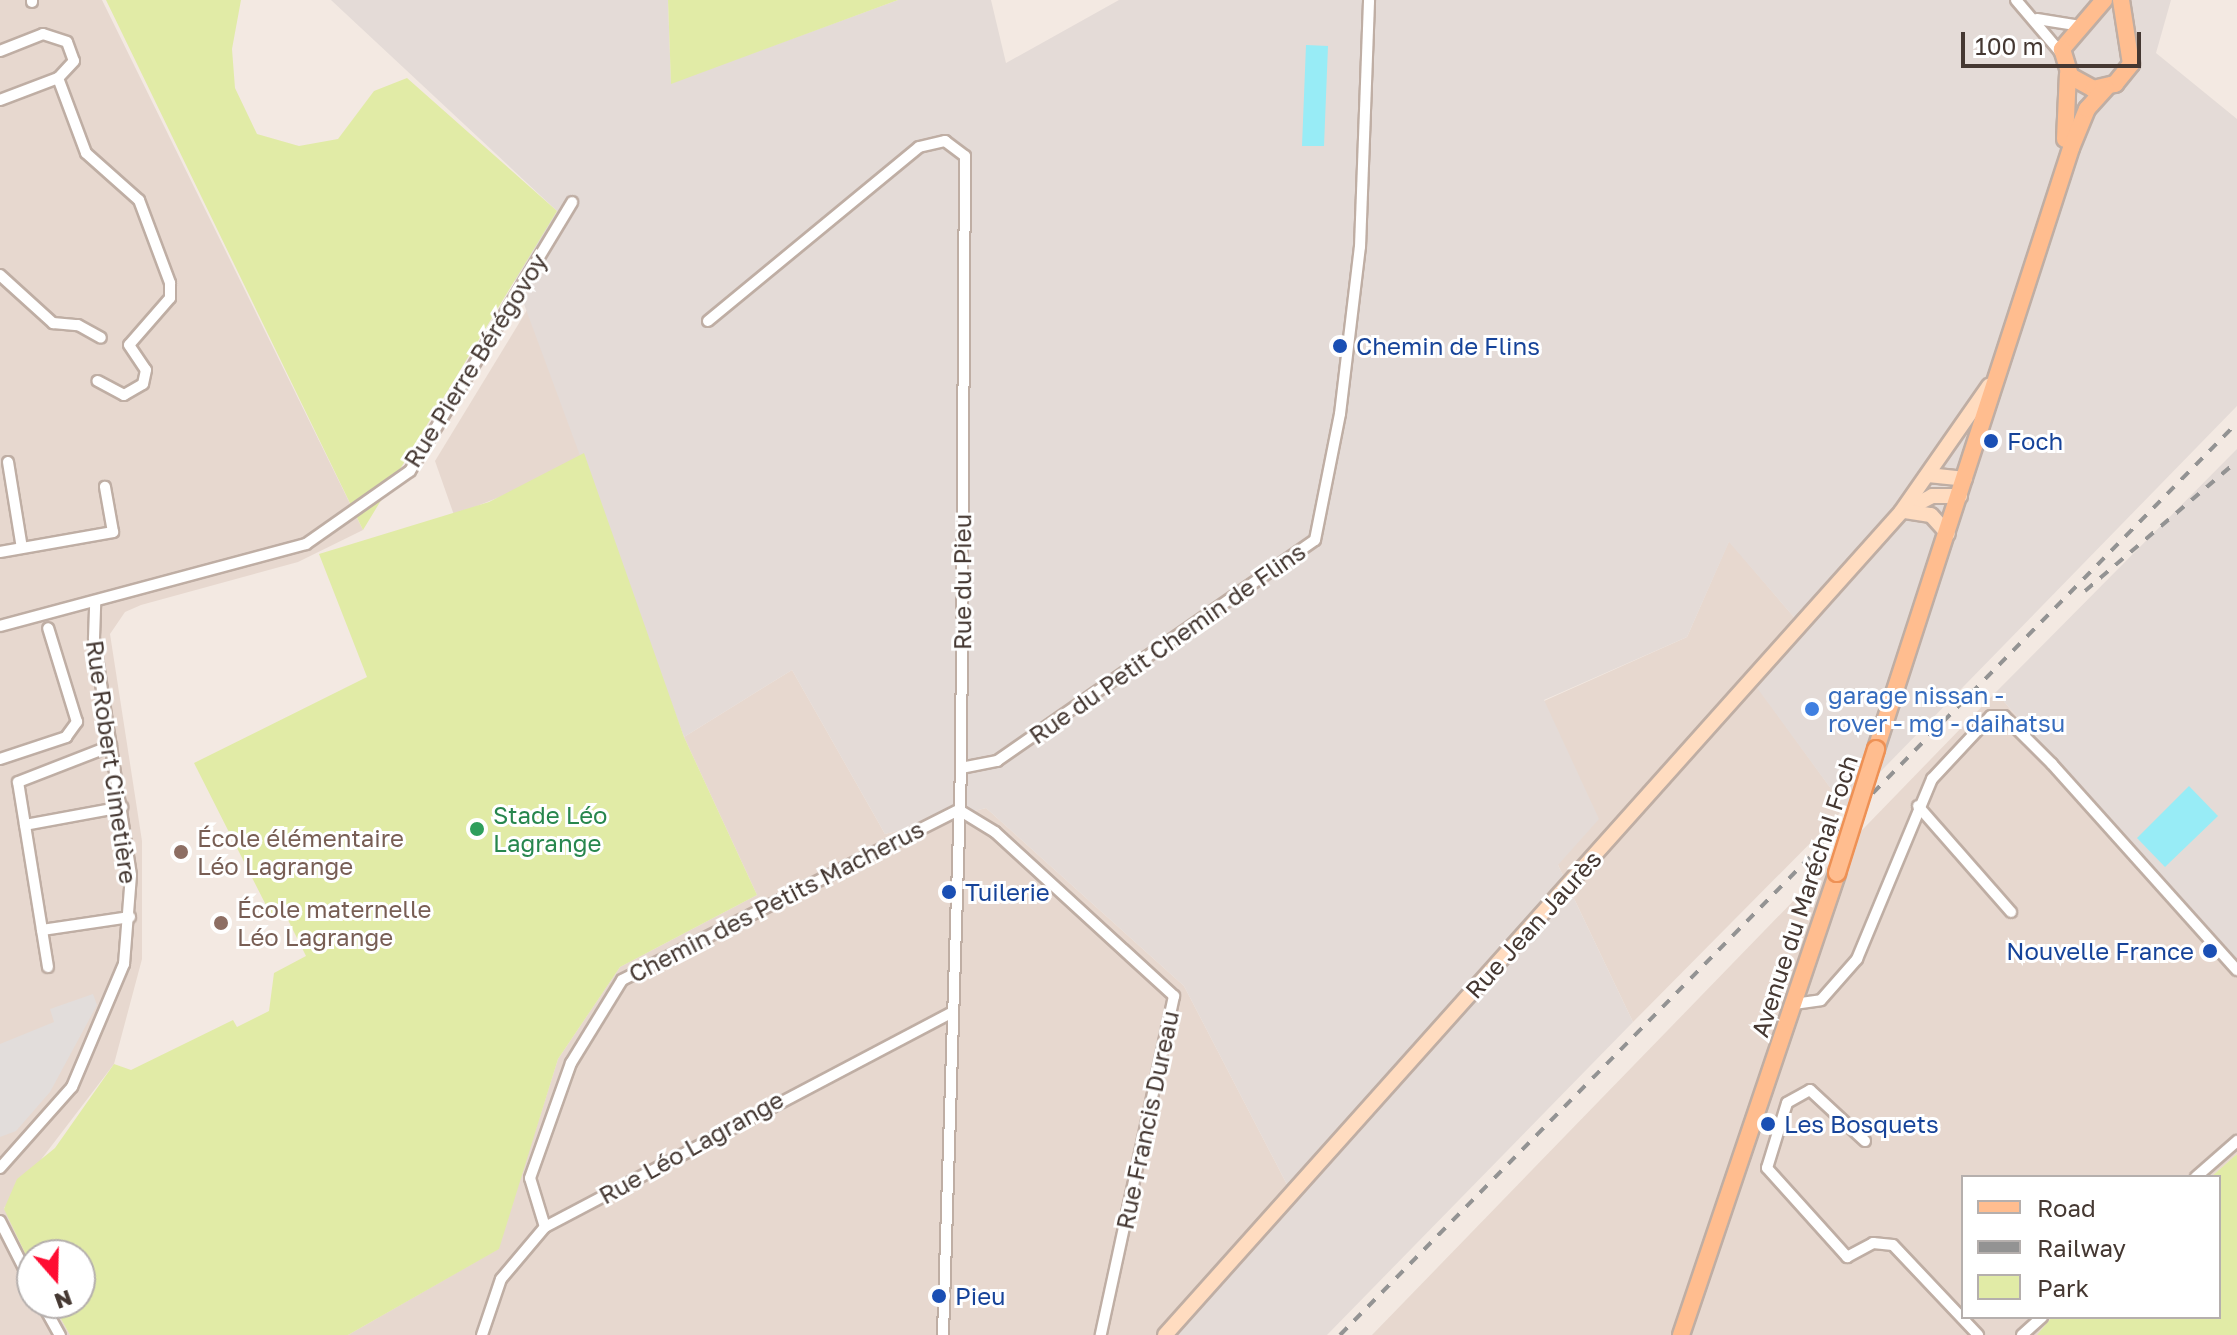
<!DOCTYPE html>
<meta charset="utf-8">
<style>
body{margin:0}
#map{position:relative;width:2237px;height:1335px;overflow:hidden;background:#f3e9e2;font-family:"Golos Text",sans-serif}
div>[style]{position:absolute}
.residential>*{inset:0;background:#e7d8cf}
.industrial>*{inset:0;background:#e4dbd7}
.green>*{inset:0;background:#e1eba6}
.parking>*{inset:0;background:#e2dddb}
.water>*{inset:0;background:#98ecf6}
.roads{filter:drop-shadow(2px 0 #bfaea4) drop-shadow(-2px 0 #bfaea4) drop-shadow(0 2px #bfaea4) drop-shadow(0 -2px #bfaea4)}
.street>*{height:10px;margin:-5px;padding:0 5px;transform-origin:5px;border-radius:5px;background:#fff}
.secondary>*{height:14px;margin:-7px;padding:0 7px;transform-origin:7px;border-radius:7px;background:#ffdcc0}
.primary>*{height:16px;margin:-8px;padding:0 8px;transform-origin:8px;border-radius:8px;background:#ffbd8f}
.rail>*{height:4px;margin-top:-2px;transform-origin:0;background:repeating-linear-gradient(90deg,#939393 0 10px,transparent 0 20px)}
.bridges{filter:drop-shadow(2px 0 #ee9155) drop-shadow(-2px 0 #ee9155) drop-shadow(0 2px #ee9155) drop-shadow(0 -2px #ee9155)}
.primary-bridge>*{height:16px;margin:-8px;padding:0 8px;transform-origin:8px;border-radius:8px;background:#ffbd8f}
.dots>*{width:22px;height:22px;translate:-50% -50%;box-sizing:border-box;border:4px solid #fff;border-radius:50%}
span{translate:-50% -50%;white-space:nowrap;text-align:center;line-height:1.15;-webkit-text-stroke:6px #fff;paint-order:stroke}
.transit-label{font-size:24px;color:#164399}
.left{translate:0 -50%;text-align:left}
.right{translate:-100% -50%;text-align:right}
.street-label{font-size:24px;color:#453832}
.shop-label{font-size:24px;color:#366cbe}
.leisure-label{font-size:24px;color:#27864d}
.education-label{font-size:24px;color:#785e54}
.legend{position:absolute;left:1961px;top:1175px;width:260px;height:144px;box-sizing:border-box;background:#fff;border:2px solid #b5afad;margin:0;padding:10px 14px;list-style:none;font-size:24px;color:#453832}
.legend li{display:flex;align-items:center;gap:16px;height:40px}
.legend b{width:40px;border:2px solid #b5afad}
.north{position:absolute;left:16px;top:1239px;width:80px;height:80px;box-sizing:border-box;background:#fff;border:2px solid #b5afad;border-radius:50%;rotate:160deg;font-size:22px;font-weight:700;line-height:32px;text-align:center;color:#453832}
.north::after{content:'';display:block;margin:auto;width:28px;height:36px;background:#ff0d32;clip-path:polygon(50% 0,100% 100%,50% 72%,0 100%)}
.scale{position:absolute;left:1961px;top:32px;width:180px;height:36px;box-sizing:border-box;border:4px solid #453832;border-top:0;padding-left:10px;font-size:24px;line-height:28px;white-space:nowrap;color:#453832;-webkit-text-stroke:6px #fff;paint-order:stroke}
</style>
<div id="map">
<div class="residential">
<div style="clip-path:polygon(0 0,102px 0,363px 530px,298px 562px,141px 605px,125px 612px,110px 634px,142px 841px,142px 959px,114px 1064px,4px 1208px,32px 1268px,32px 1303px,52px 1303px,70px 1335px,0 1335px)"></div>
<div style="clip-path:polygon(527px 310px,584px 453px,546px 479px,454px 515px,435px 461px)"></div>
<div style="clip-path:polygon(1729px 541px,1805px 630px,1756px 685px,1845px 808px,1633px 1022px,1558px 865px,1544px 701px,1687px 637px)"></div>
<div style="clip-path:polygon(792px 670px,885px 834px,986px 808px,1184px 986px,1295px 1200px,1174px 1335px,348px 1335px,498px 1249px,558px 1059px,620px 967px,757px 895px,684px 737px)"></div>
<div style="clip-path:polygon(1996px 692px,2237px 978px,2237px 1154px,2211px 1177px,1963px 1177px,1963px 1317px,2052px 1317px,2037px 1335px,1372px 1335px)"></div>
</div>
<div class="industrial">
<div style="clip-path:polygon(331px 0,668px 0,671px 83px,898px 0,991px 0,1006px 63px,1119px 0,2171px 0,2156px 53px,2237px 119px,2237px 406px,1845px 808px,1755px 685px,1805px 630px,1729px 542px,1687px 637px,1544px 700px,1599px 819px,1558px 865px,1633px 1022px,1327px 1335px,1174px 1335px,1295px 1200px,1184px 986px,986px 808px,885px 834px,792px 670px,684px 737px,514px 277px,557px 211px)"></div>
<div style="clip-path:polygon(2237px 449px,2237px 978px,1996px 692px)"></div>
</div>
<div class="green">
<div style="clip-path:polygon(106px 0,241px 0,232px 49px,235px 88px,257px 134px,299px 146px,338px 139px,374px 91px,407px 78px,557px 211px,363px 530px)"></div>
<div style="clip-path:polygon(668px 0,898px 0,671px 84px)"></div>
<div style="clip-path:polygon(584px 453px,684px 737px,757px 895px,620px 967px,558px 1059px,499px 1249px,348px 1335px,70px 1335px,52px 1303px,80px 1303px,80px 1255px,32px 1255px,32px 1268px,4px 1209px,17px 1179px,55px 1148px,114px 1064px,131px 1070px,233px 1020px,237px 1027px,269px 1011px,274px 973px,306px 956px,284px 912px,272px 917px,194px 763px,367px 677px,319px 554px,489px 502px)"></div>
<div style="clip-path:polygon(2237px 1154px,2237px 1335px,2037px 1335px,2052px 1317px,2219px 1317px,2219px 1177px,2211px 1177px)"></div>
</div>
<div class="parking">
<div style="clip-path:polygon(93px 994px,97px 1005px,50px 1092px,16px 1131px,0 1137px,0 1044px,54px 1022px,50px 1009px)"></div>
</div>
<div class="water">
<div style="clip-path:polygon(1306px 45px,1328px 46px,1324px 146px,1302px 146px)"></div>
<div style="clip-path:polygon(2189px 786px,2218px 816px,2165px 867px,2137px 838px)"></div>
</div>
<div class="roads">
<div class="street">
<div style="left:32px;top:0;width:2px;rotate:90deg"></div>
<div style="left:2016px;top:0;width:70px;rotate:49.7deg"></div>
<div style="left:2037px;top:19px;width:39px;rotate:9deg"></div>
<div style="left:0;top:51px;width:46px;rotate:-21.6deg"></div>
<div style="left:43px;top:34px;width:25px;rotate:18deg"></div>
<div style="left:67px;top:42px;width:20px;rotate:70deg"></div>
<div style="left:74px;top:61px;width:23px;rotate:133deg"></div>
<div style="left:58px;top:78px;width:62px;rotate:159.2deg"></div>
<div style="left:58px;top:78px;width:80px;rotate:69.5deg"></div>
<div style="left:86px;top:153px;width:71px;rotate:41.6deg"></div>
<div style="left:139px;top:200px;width:89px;rotate:69.5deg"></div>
<div style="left:170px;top:283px;width:15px;rotate:90deg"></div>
<div style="left:170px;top:298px;width:62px;rotate:131.1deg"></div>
<div style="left:129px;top:345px;width:30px;rotate:56deg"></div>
<div style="left:146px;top:370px;width:14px;rotate:102deg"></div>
<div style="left:143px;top:384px;width:22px;rotate:150deg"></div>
<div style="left:124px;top:395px;width:30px;rotate:-152deg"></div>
<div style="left:0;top:275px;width:72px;rotate:42.2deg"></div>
<div style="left:53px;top:323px;width:25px;rotate:5deg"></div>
<div style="left:78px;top:325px;width:26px;rotate:29deg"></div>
<div style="left:708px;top:321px;width:273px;rotate:-39.5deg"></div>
<div style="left:919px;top:147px;width:27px;rotate:-13deg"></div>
<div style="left:945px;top:141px;width:25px;rotate:37deg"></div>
<div style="left:965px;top:156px;width:612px;rotate:90.37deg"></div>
<div style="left:961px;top:768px;width:567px;rotate:91.82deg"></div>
<div style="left:8px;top:462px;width:87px;rotate:80.8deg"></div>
<div style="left:0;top:552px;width:115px;rotate:-10deg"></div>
<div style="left:113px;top:532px;width:46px;rotate:-100.1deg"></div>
<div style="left:0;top:626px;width:317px;rotate:-15deg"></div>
<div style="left:306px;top:544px;width:127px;rotate:-35.1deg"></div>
<div style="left:410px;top:471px;width:314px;rotate:-58.9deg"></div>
<div style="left:0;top:759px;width:70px;rotate:-18.4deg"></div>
<div style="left:66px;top:737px;width:19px;rotate:-54deg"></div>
<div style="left:77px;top:722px;width:98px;rotate:-107.1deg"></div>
<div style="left:961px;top:768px;width:37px;rotate:-11deg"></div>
<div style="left:997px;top:761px;width:387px;rotate:-34.8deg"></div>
<div style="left:1315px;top:540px;width:128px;rotate:-78.8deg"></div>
<div style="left:1340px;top:414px;width:168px;rotate:-83.2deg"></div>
<div style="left:1360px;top:247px;width:247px;rotate:-87.9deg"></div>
<div style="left:1918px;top:806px;width:141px;rotate:48.7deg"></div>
<div style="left:25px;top:825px;width:99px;rotate:-10.5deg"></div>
<div style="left:42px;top:930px;width:89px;rotate:-8.4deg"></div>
<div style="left:48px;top:967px;width:187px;rotate:-99.2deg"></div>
<div style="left:18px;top:782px;width:100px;rotate:-21.2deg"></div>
<div style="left:1794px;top:1004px;width:27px;rotate:-8deg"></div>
<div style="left:1821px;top:1000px;width:55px;rotate:-48.7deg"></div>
<div style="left:1857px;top:959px;width:195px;rotate:-67.4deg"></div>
<div style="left:1932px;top:779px;width:86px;rotate:-46.9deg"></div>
<div style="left:1991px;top:716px;width:13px"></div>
<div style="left:2004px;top:716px;width:68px;rotate:45deg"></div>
<div style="left:2052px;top:764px;width:277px;rotate:48.1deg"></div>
<div style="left:1865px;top:1141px;width:75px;rotate:-137.2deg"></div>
<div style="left:1810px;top:1090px;width:26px;rotate:151deg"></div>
<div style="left:1787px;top:1103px;width:68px;rotate:107.1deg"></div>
<div style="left:1767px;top:1168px;width:120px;rotate:48deg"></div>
<div style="left:1847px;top:1257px;width:30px;rotate:-28deg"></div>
<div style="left:1873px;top:1243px;width:20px;rotate:6deg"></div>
<div style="left:1893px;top:1245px;width:124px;rotate:46.6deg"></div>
<div style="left:0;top:1168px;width:108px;rotate:-48.4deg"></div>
<div style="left:72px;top:1087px;width:134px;rotate:-67.1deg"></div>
<div style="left:124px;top:964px;width:89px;rotate:-85.5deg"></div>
<div style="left:131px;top:875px;width:240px;rotate:-98.9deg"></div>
<div style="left:94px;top:638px;width:34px;rotate:-88deg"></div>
<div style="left:2196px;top:1177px;width:55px;rotate:-41.3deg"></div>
<div style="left:0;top:1221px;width:71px;rotate:63.1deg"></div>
<div style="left:545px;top:1227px;width:51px;rotate:-107deg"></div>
<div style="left:530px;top:1178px;width:122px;rotate:-70.4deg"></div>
<div style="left:571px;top:1063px;width:97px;rotate:-58.4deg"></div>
<div style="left:622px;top:980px;width:377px;rotate:-26.8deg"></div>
<div style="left:959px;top:810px;width:42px;rotate:31.4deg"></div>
<div style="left:995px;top:832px;width:243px;rotate:42.5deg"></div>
<div style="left:1174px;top:996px;width:347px;rotate:102.2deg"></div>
<div style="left:42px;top:1303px;width:37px;rotate:61deg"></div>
<div style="left:482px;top:1335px;width:59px;rotate:-71.3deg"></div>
<div style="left:501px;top:1279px;width:68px;rotate:-49.8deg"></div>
<div style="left:545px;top:1227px;width:460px;rotate:-27.8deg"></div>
<div style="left:2022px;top:1335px;width:27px;rotate:-42deg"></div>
</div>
<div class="secondary">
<div style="left:1928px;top:475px;width:37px;rotate:6deg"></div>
<div style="left:1905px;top:510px;width:30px;rotate:-27deg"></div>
<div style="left:1932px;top:496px;width:28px"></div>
<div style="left:1905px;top:511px;width:26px;rotate:9deg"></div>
<div style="left:1931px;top:515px;width:25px;rotate:48deg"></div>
<div style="left:1165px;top:1335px;width:1104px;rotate:-48.19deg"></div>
<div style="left:1901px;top:512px;width:154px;rotate:-55.1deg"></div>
</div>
<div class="primary">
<div style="left:2104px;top:0;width:65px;rotate:130.6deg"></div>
<div style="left:2062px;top:49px;width:28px;rotate:73deg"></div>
<div style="left:2070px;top:76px;width:26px;rotate:29deg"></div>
<div style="left:2093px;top:89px;width:23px;rotate:-13deg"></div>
<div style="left:2115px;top:84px;width:26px;rotate:-51deg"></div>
<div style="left:2131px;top:64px;width:65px;rotate:-98.9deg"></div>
<div style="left:2065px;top:139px;width:65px;rotate:-87.4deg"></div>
<div style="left:1876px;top:749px;width:632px;rotate:-72.02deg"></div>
<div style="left:2071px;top:148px;width:42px;rotate:-67.7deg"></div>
<div style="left:2087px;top:109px;width:28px;rotate:-48deg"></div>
<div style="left:1681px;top:1335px;width:488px;rotate:-71.3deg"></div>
</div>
</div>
<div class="rail">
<div style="left:2085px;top:591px;width:200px;rotate:-40.5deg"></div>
<div style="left:1340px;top:1335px;width:1279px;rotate:-45.48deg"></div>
</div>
<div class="bridges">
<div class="primary-bridge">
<div style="left:1837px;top:873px;width:130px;rotate:-72.5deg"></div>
</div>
</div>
<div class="dots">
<div style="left:1340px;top:346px;background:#1a4fb4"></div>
<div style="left:1991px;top:441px;background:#1a4fb4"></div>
<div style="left:1812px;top:709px;background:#3f7fe0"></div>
<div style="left:477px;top:829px;background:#2e9e5b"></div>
<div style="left:181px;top:852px;background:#8d6e63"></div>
<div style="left:949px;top:892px;background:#1a4fb4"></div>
<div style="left:221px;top:923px;background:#8d6e63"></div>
<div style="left:2210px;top:951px;background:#1a4fb4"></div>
<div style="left:1768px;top:1124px;background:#1a4fb4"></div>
<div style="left:939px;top:1296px;background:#1a4fb4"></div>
</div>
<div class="transit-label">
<span class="left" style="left:1356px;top:346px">Chemin de Flins</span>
<span class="left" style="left:2007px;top:441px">Foch</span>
<span class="left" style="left:965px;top:892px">Tuilerie</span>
<span class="right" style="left:2194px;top:951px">Nouvelle France</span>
<span class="left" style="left:1784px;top:1124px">Les Bosquets</span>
<span class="left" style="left:955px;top:1296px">Pieu</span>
</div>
<div class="street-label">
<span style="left:475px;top:360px;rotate:-58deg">Rue Pierre Bérégovoy</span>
<span style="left:962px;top:582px;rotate:-90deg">Rue du Pieu</span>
<span style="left:1167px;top:643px;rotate:-35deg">Rue du Petit Chemin de Flins</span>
<span style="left:112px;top:762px;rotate:82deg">Rue Robert Cimetière</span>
<span style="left:1804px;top:896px;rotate:-72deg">Avenue du Maréchal Foch</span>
<span style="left:776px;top:901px;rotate:-27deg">Chemin des Petits Macherus</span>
<span style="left:1533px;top:924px;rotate:-48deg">Rue Jean Jaurès</span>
<span style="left:1147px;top:1120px;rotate:-78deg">Rue Francis Dureau</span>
<span style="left:691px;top:1147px;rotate:-29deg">Rue Léo Lagrange</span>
</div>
<div class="shop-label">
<span class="left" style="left:1828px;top:709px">garage nissan -<br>rover - mg - daihatsu</span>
</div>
<div class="leisure-label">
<span class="left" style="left:493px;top:829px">Stade Léo<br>Lagrange</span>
</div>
<div class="education-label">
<span class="left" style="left:197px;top:852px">École élémentaire<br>Léo Lagrange</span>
<span class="left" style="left:237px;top:923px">École maternelle<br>Léo Lagrange</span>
</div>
<ul class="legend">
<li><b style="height:10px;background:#ffbd8f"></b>Road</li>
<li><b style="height:10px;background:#939393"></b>Railway</li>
<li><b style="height:22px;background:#e1eba6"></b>Park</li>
</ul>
<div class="north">N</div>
<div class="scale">100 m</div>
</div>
